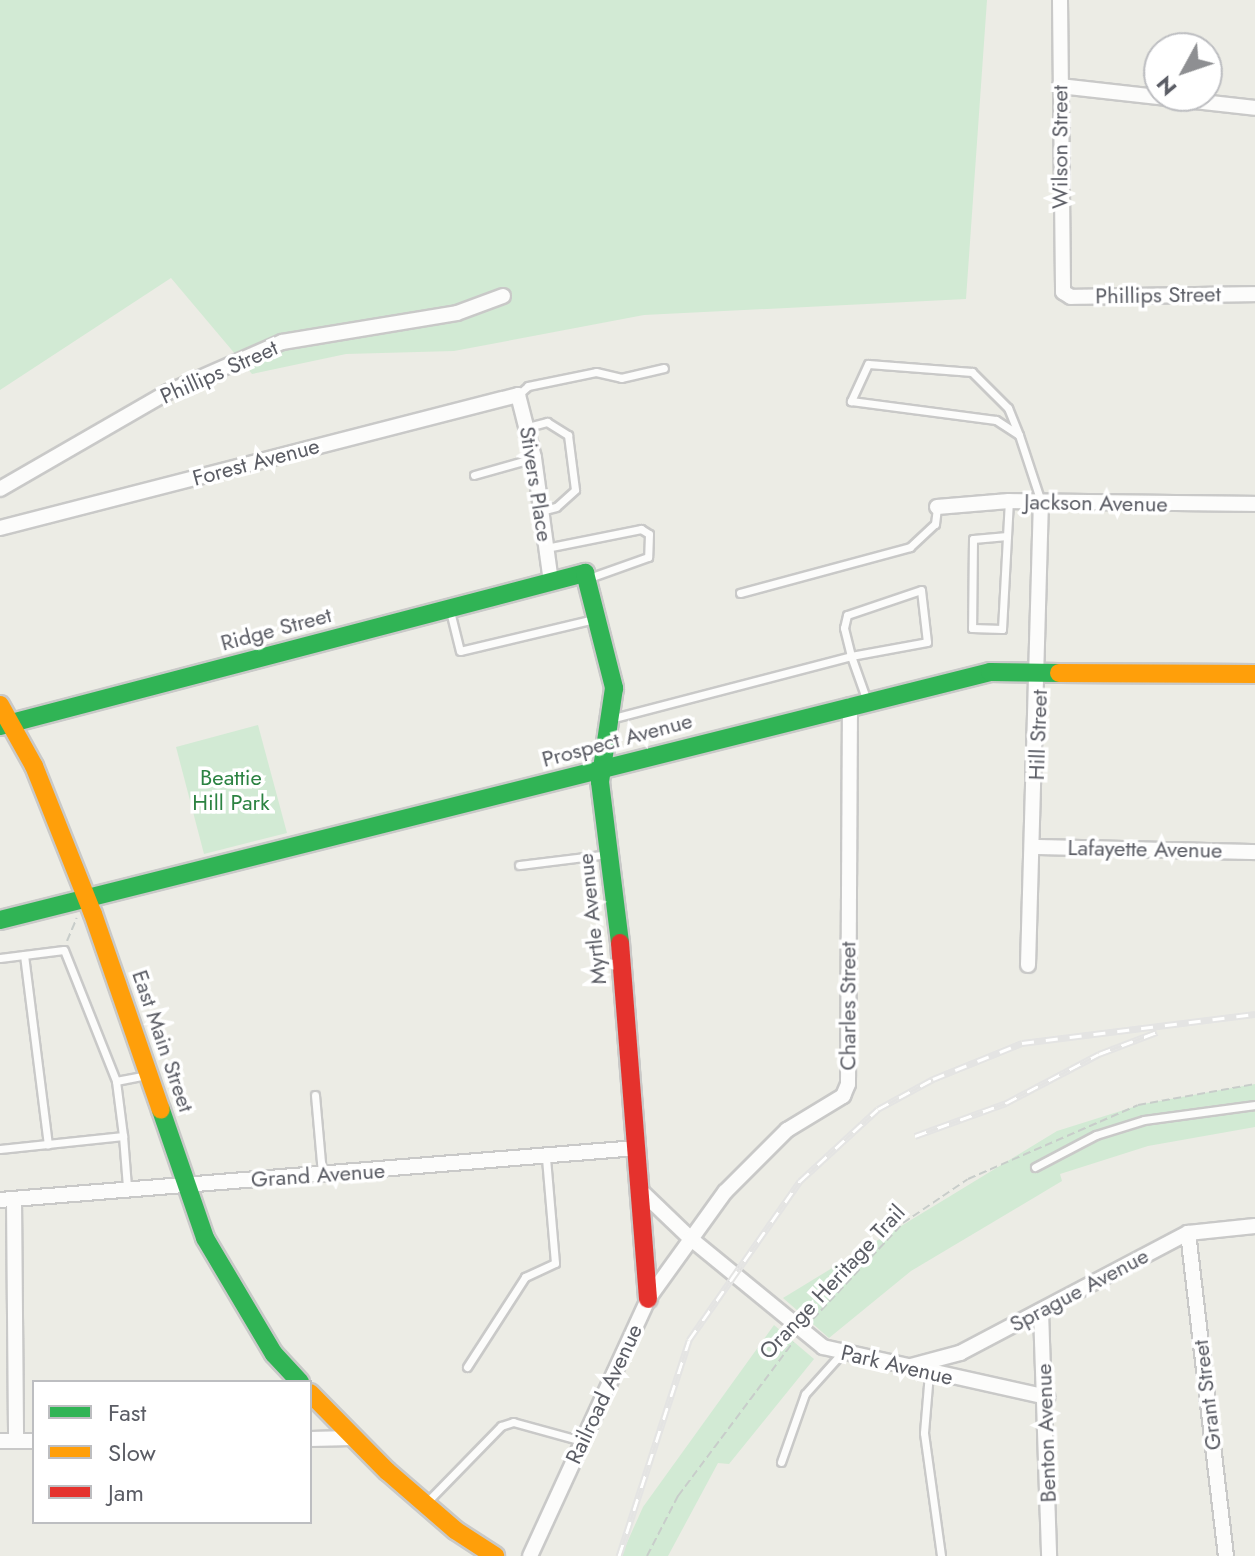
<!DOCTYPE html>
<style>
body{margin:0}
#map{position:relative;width:1255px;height:1556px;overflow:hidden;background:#ecece5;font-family:Jost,sans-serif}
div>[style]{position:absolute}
.green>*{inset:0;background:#d2ead4}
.path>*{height:2px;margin-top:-1px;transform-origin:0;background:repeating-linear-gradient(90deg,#c8cdca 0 8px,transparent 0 12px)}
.roads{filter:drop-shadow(2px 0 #c9c9c8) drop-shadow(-2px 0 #c9c9c8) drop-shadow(0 2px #c9c9c8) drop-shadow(0 -2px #c9c9c8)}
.lane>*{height:7px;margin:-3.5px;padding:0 3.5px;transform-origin:3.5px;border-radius:3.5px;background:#fcfcfb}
.street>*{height:14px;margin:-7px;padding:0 7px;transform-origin:7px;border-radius:7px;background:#fcfcfb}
.fast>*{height:18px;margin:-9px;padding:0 9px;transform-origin:9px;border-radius:9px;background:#30b455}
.slow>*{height:18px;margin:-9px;padding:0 9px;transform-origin:9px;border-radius:9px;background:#ff9f0a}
.jam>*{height:18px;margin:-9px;padding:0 9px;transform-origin:9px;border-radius:9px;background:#e5322d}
.rail>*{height:7px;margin-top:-3.5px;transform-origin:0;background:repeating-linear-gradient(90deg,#fff 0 12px,#e4e4e3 0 24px);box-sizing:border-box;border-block:2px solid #e4e4e3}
span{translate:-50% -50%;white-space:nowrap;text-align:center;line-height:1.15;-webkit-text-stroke:7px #fff;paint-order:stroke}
.street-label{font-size:22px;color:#5b5d65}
.park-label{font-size:22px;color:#2c8342}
.legend{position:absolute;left:32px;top:1380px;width:280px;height:144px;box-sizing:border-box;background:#fff;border:2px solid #bdbec1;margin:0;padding:10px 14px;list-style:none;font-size:24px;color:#5b5d65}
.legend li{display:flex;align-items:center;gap:16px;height:40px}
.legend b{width:40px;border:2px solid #bdbec1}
.north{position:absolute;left:1143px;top:32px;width:80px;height:80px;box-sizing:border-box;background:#fff;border:2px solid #bdbec1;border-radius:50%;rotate:230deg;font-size:22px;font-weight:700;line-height:32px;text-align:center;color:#5b5d65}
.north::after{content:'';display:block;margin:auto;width:28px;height:36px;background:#8e8f92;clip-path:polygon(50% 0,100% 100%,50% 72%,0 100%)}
</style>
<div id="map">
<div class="green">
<div style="clip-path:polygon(0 0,987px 0,966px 299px,644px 315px,454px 351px,346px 354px,252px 374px,171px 278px,0 390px)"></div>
<div style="clip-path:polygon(258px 725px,287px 833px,204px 854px,176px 747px)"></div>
<div style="clip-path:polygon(1255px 1084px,1255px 1127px,1148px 1146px,1060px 1174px,1062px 1181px,911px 1271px,829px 1338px,783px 1298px,1057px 1131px,1143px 1104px)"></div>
<div style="clip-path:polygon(774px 1325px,814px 1359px,729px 1464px,718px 1463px,668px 1556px,621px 1556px,643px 1507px)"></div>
</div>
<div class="path">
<div style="left:67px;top:941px;width:25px;rotate:-67deg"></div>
<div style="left:813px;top:1319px;width:132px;rotate:-46.8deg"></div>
<div style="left:903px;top:1223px;width:78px;rotate:-34.1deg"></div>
<div style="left:968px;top:1179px;width:185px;rotate:-23.5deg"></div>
<div style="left:1138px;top:1105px;width:119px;rotate:-10.2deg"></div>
<div style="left:647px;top:1556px;width:68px;rotate:-62.7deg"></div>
<div style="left:678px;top:1496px;width:192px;rotate:-53.2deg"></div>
</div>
<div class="roads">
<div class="lane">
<div style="left:518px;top:395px;width:13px;rotate:-42deg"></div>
<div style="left:528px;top:386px;width:69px;rotate:-11.6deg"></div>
<div style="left:596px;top:372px;width:26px;rotate:13deg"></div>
<div style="left:621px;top:378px;width:44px;rotate:-13.1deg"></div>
<div style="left:528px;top:427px;width:20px;rotate:-15deg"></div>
<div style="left:547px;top:422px;width:25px;rotate:32deg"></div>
<div style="left:568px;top:435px;width:55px;rotate:82.7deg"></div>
<div style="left:575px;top:490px;width:25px;rotate:138deg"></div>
<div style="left:556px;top:507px;width:16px;rotate:165deg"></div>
<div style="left:1019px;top:435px;width:29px;rotate:-112deg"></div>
<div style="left:1008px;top:408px;width:51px;rotate:-135deg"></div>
<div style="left:972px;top:372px;width:104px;rotate:-175.6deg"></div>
<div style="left:868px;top:364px;width:41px;rotate:114.7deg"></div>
<div style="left:851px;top:401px;width:146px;rotate:7.5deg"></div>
<div style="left:996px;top:420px;width:27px;rotate:33deg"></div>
<div style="left:1019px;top:435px;width:71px;rotate:71.8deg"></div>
<div style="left:474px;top:475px;width:62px;rotate:-15.8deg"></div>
<div style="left:1007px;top:536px;width:34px;rotate:175deg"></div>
<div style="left:973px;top:539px;width:89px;rotate:90.6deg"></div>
<div style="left:972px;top:628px;width:30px;rotate:2deg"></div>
<div style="left:1002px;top:629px;width:128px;rotate:-86.9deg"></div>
<div style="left:546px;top:548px;width:97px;rotate:-11.3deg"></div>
<div style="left:641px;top:529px;width:9px;rotate:32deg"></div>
<div style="left:649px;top:534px;width:23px;rotate:92deg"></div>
<div style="left:648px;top:557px;width:63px;rotate:160.4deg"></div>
<div style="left:740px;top:593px;width:176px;rotate:-15.1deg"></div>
<div style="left:910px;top:547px;width:34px;rotate:-43deg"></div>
<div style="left:935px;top:524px;width:17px;rotate:-83deg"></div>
<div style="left:450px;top:611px;width:41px;rotate:76deg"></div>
<div style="left:460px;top:651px;width:138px;rotate:-13.4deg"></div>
<div style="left:610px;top:719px;width:249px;rotate:-14.6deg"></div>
<div style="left:851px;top:656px;width:77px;rotate:-10.4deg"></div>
<div style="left:927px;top:642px;width:52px;rotate:-96.6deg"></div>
<div style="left:921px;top:590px;width:78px;rotate:161.3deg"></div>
<div style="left:847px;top:615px;width:13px;rotate:103deg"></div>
<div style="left:844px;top:628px;width:29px;rotate:76deg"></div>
<div style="left:851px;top:656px;width:48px;rotate:70.4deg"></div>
<div style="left:519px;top:865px;width:90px;rotate:-7deg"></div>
<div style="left:24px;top:955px;width:191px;rotate:82.8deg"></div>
<div style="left:0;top:958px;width:64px;rotate:-7.1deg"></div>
<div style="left:64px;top:950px;width:141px;rotate:68.3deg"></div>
<div style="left:116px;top:1081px;width:31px;rotate:-11deg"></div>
<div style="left:116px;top:1081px;width:55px;rotate:82.7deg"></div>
<div style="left:315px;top:1095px;width:78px;rotate:84.9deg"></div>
<div style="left:0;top:1149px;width:124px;rotate:-6deg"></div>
<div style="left:123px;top:1136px;width:51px;rotate:85.5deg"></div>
<div style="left:1035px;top:1167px;width:69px;rotate:-27.7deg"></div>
<div style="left:1096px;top:1135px;width:50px;rotate:-17.4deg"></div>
<div style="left:1144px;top:1120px;width:112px;rotate:-7.7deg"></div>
<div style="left:467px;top:1367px;width:107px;rotate:-57.2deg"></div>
<div style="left:525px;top:1277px;width:33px;rotate:-25deg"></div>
<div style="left:555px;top:1263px;width:105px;rotate:-94.9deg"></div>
<div style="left:929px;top:1373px;width:60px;rotate:94.8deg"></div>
<div style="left:924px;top:1433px;width:124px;rotate:82.1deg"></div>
<div style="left:781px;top:1462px;width:72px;rotate:-70.6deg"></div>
<div style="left:805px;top:1394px;width:52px;rotate:-48.1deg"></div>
<div style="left:425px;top:1504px;width:109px;rotate:-45.7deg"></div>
<div style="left:501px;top:1426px;width:13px;rotate:-18deg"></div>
<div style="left:513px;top:1422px;width:72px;rotate:15.4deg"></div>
</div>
<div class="street">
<div style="left:1060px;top:0;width:292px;rotate:89.4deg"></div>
<div style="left:1063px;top:292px;width:9px;rotate:32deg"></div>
<div style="left:1071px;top:297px;width:184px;rotate:-0.9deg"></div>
<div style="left:1060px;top:86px;width:196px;rotate:6.4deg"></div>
<div style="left:0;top:489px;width:194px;rotate:-30deg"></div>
<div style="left:168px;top:392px;width:124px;rotate:-23.7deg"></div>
<div style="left:282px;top:342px;width:177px;rotate:-9.4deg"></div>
<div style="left:457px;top:313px;width:49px;rotate:-20.3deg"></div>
<div style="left:937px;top:507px;width:72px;rotate:-4.8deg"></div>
<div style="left:1009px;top:501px;width:246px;rotate:0.7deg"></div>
<div style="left:0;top:528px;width:535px;rotate:-14.4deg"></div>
<div style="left:518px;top:395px;width:65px;rotate:75.7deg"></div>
<div style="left:534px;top:458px;width:125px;rotate:82.2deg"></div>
<div style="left:1035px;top:847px;width:220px;rotate:1.3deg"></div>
<div style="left:1028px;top:965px;width:461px;rotate:-88.4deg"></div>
<div style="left:642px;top:1192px;width:66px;rotate:43.8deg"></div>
<div style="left:690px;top:1238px;width:172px;rotate:39.3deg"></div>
<div style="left:823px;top:1347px;width:230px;rotate:12.6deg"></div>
<div style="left:0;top:1200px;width:639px;rotate:-4.67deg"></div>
<div style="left:14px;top:1200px;width:241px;rotate:89.5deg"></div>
<div style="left:1188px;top:1233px;width:325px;rotate:83.3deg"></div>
<div style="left:1041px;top:1311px;width:245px;rotate:88.1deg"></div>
<div style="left:911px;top:1366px;width:51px;rotate:-14.9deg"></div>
<div style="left:960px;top:1353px;width:258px;rotate:-27.8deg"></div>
<div style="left:1188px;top:1233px;width:67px;rotate:-6deg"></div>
<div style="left:310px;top:1439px;width:42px;rotate:-1.4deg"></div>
<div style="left:0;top:1441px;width:34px"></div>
<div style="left:530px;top:1556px;width:283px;rotate:-65.3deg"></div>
<div style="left:648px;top:1299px;width:132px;rotate:-54.3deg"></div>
<div style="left:725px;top:1192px;width:88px;rotate:-45deg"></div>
<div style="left:787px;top:1130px;width:66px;rotate:-31.3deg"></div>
<div style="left:843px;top:1096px;width:13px;rotate:-67deg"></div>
<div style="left:848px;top:1084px;width:379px;rotate:-89.7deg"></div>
</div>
<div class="fast">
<div style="left:0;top:726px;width:605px;rotate:-14.66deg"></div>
<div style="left:585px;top:573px;width:119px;rotate:75.8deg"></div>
<div style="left:614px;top:688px;width:95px;rotate:98.5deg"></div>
<div style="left:600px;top:782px;width:162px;rotate:82.9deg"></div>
<div style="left:0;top:920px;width:1021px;rotate:-14.06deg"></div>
<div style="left:990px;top:672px;width:69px;rotate:0.8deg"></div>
<div style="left:161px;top:1110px;width:135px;rotate:71deg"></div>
<div style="left:205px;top:1238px;width:135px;rotate:59.3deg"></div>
<div style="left:274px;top:1354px;width:38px;rotate:47deg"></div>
</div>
<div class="slow">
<div style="left:1059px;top:673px;width:196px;rotate:0.3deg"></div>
<div style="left:0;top:705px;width:70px;rotate:60.9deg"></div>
<div style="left:34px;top:766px;width:159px;rotate:68.3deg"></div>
<div style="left:93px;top:914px;width:207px;rotate:70.9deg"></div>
<div style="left:310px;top:1393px;width:110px;rotate:45.4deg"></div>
<div style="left:387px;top:1471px;width:90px;rotate:40.9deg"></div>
<div style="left:455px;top:1530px;width:48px;rotate:33deg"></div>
</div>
<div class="jam">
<div style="left:620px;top:943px;width:357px;rotate:85.5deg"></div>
</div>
</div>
<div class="rail">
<div style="left:915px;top:1136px;width:97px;rotate:-19.9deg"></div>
<div style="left:1006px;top:1103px;width:105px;rotate:-27.8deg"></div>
<div style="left:1099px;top:1054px;width:62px;rotate:-20.8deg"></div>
<div style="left:619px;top:1556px;width:227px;rotate:-72deg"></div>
<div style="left:689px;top:1340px;width:194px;rotate:-55.1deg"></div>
<div style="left:800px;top:1181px;width:106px;rotate:-42.7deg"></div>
<div style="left:878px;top:1109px;width:63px;rotate:-28.6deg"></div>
<div style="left:933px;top:1079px;width:96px;rotate:-22deg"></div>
<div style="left:1022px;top:1043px;width:235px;rotate:-7.1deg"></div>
</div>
<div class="street-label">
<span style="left:1060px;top:147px;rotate:-90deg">Wilson Street</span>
<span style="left:1158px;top:295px;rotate:-1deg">Phillips Street</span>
<span style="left:219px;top:372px;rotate:-24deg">Phillips Street</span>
<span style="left:256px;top:462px;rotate:-15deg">Forest Avenue</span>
<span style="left:536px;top:484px;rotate:81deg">Stivers Place</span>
<span style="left:1096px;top:503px;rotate:1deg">Jackson Avenue</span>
<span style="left:276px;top:629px;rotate:-15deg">Ridge Street</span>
<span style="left:1038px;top:735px;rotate:-88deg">Hill Street</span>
<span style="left:617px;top:740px;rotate:-15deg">Prospect Avenue</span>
<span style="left:1145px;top:849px;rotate:1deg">Lafayette Avenue</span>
<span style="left:592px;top:919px;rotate:-96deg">Myrtle Avenue</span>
<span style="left:848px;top:1006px;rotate:-90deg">Charles Street</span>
<span style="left:163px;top:1041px;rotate:71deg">East Main Street</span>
<span style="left:318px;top:1175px;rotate:-4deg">Grand Avenue</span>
<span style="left:832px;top:1282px;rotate:-47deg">Orange Heritage Trail</span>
<span style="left:1079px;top:1290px;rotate:-28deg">Sprague Avenue</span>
<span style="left:897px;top:1365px;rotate:13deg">Park Avenue</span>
<span style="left:604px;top:1394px;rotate:-65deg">Railroad Avenue</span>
<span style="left:1207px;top:1395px;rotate:-97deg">Grant Street</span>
<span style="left:1046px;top:1433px;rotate:-92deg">Benton Avenue</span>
</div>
<div class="park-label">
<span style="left:231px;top:790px">Beattie<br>Hill Park</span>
</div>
<ul class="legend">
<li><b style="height:10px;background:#30b455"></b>Fast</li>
<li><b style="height:10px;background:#ff9f0a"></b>Slow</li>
<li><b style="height:10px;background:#e5322d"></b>Jam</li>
</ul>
<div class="north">N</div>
</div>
